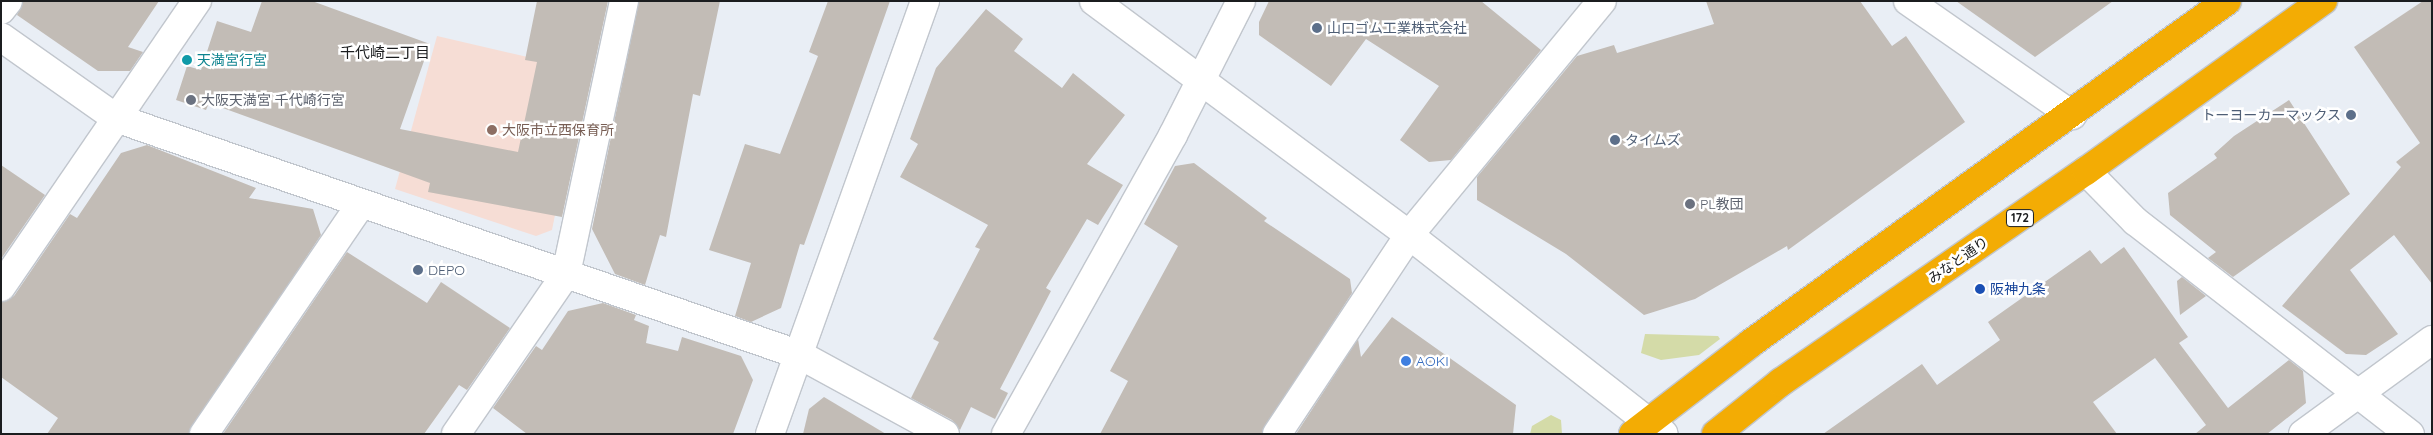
<!DOCTYPE html>
<meta charset="utf-8">
<style>
body{margin:0}
#map{position:relative;width:2433px;height:435px;overflow:hidden;background:#e9eef5;font-family:Quicksand,"Noto Sans JP",sans-serif}
div>[style]{position:absolute}
.education>*{inset:0;background:#f6ddd5}
.green>*{inset:0;background:#d4dba8}
.building>*{inset:0;background:#c2bcb6}
.roads{filter:drop-shadow(1px 0 #c1c6cd) drop-shadow(-1px 0 #c1c6cd) drop-shadow(0 1px #c1c6cd) drop-shadow(0 -1px #c1c6cd)}
.minor>*{height:28px;margin:-14px;padding:0 14px;transform-origin:14px;border-radius:14px;background:#fff}
.highway>*{height:28px;margin:-14px;padding:0 14px;transform-origin:14px;border-radius:14px;background:#f3ac04}
.dots>*{width:14px;height:14px;translate:-50% -50%;box-sizing:border-box;border:2px solid #fff;border-radius:50%}
span{translate:-50% -50%;white-space:nowrap;text-align:center;line-height:1.15;-webkit-text-stroke:5px #fff;paint-order:stroke}
.shield-label span{padding:1px 4px;background:#fff;border:1px solid;border-radius:4px;-webkit-text-stroke-width:0}
.shield-label{font-size:12px;color:#1b1d1f;font-weight:700}
.service-label{font-size:14px;color:#4e5e75}
.left{translate:0 -50%;text-align:left}
.right{translate:-100% -50%;text-align:right}
.culture-label{font-size:14px;color:#0d838f}
.worship-label{font-size:14px;color:#5b616d}
.education-label{font-size:14px;color:#785e54}
.street-label{font-size:14px;color:#1b1d1f}
.transit-label{font-size:14px;color:#164399}
.shop-label{font-size:14px;color:#366cbe}
.neighbourhood-label{font-size:15px;color:#1b1d1f}
.frame{position:absolute;inset:0;border:2px solid #1b1d1f;pointer-events:none}
</style>
<div id="map">
<div class="education">
<div style="clip-path:polygon(437px 36px,584px 70px,552px 230px,536px 236px,395px 189px)"></div>
</div>
<div class="green">
<div style="clip-path:polygon(1645px 334px,1718px 336px,1720px 339px,1699px 355px,1661px 360px,1641px 353px)"></div>
<div style="clip-path:polygon(1551px 415px,1561px 420px,1562px 434px,1530px 434px,1532px 426px)"></div>
</div>
<div class="building">
<div style="clip-path:polygon(23px 1px,159px 1px,128px 47px,143px 52px,130px 71px,98px 71px,17px 15px)"></div>
<div style="clip-path:polygon(262px 1px,312px 1px,430px 44px,400px 129px,518px 152px,537px 62px,525px 60px,537px 1px,608px 1px,562px 217px,428px 192px,430px 183px,209px 103px,206px 110px,176px 100px,187px 66px,201px 70px,217px 21px,251px 32px)"></div>
<div style="clip-path:polygon(639px 1px,720px 1px,700px 96px,693px 94px,666px 237px,660px 235px,645px 285px,615px 274px,592px 229px)"></div>
<div style="clip-path:polygon(828px 1px,890px 1px,804px 245px,800px 244px,781px 308px,751px 322px,735px 316px,751px 263px,709px 250px,745px 144px,780px 154px,818px 56px,809px 52px)"></div>
<div style="clip-path:polygon(1269px 1px,1481px 1px,1541px 50px,1451px 160px,1429px 162px,1400px 140px,1439px 86px,1366px 39px,1331px 86px,1259px 35px,1259px 22px)"></div>
<div style="clip-path:polygon(1706px 1px,1860px 1px,1892px 46px,1906px 36px,1965px 122px,1788px 250px,1787px 246px,1695px 299px,1644px 315px,1566px 254px,1477px 200px,1477px 177px,1577px 56px,1614px 45px,1617px 53px,1714px 24px)"></div>
<div style="clip-path:polygon(1956px 1px,2113px 1px,2035px 57px)"></div>
<div style="clip-path:polygon(2423px 1px,2432px 1px,2432px 284px,2394px 235px,2350px 270px,2398px 334px,2366px 355px,2346px 354px,2282px 306px,2401px 167px,2396px 162px,2420px 143px,2354px 47px)"></div>
<div style="clip-path:polygon(986px 9px,1023px 39px,1014px 51px,1062px 88px,1073px 73px,1125px 115px,1087px 164px,1123px 185px,1098px 225px,1087px 219px,1046px 288px,1051px 291px,1000px 389px,1008px 393px,995px 419px,971px 407px,960px 430px,952px 420px,911px 398px,939px 342px,933px 339px,980px 249px,975px 247px,988px 225px,900px 177px,918px 144px,910px 139px,936px 68px)"></div>
<div style="clip-path:polygon(2289px 100px,2350px 194px,2233px 277px,2208px 258px,2216px 252px,2170px 215px,2168px 193px,2217px 158px,2214px 154px,2234px 136px)"></div>
<div style="clip-path:polygon(147px 145px,256px 188px,249px 198px,313px 209px,321px 235px,189px 434px,47px 434px,58px 418px,1px 377px,1px 302px,14px 296px,70px 214px,77px 218px,121px 153px)"></div>
<div style="clip-path:polygon(1194px 163px,1267px 218px,1264px 221px,1350px 279px,1352px 293px,1261px 434px,1100px 434px,1128px 381px,1110px 371px,1178px 246px,1144px 224px,1175px 166px)"></div>
<div style="clip-path:polygon(1px 165px,45px 195px,1px 259px)"></div>
<div style="clip-path:polygon(2124px 247px,2188px 337px,2179px 343px,2228px 408px,2289px 360px,2303px 371px,2306px 403px,2267px 434px,2195px 434px,2206px 425px,2155px 358px,2093px 402px,2117px 434px,1823px 434px,1922px 364px,1937px 385px,2000px 340px,1988px 322px,2090px 250px,2101px 264px)"></div>
<div style="clip-path:polygon(347px 252px,427px 303px,441px 282px,510px 328px,467px 390px,459px 385px,424px 434px,223px 434px)"></div>
<div style="clip-path:polygon(2182px 277px,2206px 296px,2180px 315px,2177px 281px)"></div>
<div style="clip-path:polygon(603px 303px,636px 315px,634px 320px,649px 326px,646px 343px,678px 351px,682px 337px,741px 356px,753px 380px,733px 434px,527px 434px,493px 408px,536px 346px,542px 350px,568px 311px)"></div>
<div style="clip-path:polygon(1392px 317px,1516px 405px,1513px 434px,1296px 434px,1358px 339px,1361px 357px)"></div>
<div style="clip-path:polygon(824px 397px,886px 434px,803px 434px,809px 409px)"></div>
</div>
<div class="roads">
<div class="minor">
<div style="left:1094px;top:1px;width:392px;rotate:36.6deg"></div>
<div style="left:1409px;top:235px;width:323px;rotate:38deg"></div>
<div style="left:1908px;top:1px;width:200px;rotate:34.8deg"></div>
<div style="left:1px;top:10px;width:11px;rotate:-52deg"></div>
<div style="left:1px;top:37px;width:141px;rotate:35.2deg"></div>
<div style="left:116px;top:118px;width:724px;rotate:19.11deg"></div>
<div style="left:800px;top:355px;width:165px;rotate:28.6deg"></div>
<div style="left:2086px;top:171px;width:70px;rotate:45.6deg"></div>
<div style="left:2135px;top:221px;width:348px;rotate:37.8deg"></div>
<div style="left:1px;top:287px;width:347px;rotate:-55.6deg"></div>
<div style="left:204px;top:434px;width:278px;rotate:-55.7deg"></div>
<div style="left:456px;top:434px;width:194px;rotate:-55.5deg"></div>
<div style="left:566px;top:274px;width:279px;rotate:-78deg"></div>
<div style="left:770px;top:434px;width:460px;rotate:-70.3deg"></div>
<div style="left:1006px;top:434px;width:342px;rotate:-60.8deg"></div>
<div style="left:1173px;top:135px;width:150px;rotate:-63.1deg"></div>
<div style="left:1277px;top:434px;width:239px;rotate:-56.4deg"></div>
<div style="left:1409px;top:235px;width:303px;rotate:-50.5deg"></div>
<div style="left:2303px;top:434px;width:160px;rotate:-36.1deg"></div>
</div>
<div class="highway">
<div style="left:1633px;top:434px;width:149px;rotate:-37.6deg"></div>
<div style="left:1751px;top:343px;width:586px;rotate:-35.7deg"></div>
<div style="left:1716px;top:434px;width:83px;rotate:-38.7deg"></div>
<div style="left:1781px;top:382px;width:371px;rotate:-34.7deg"></div>
<div style="left:2086px;top:171px;width:292px;rotate:-35.7deg"></div>
</div>
</div>
<div class="dots">
<div style="left:1317px;top:28px;background:#5c6f8a"></div>
<div style="left:187px;top:60px;background:#0f9aa8"></div>
<div style="left:191px;top:100px;background:#6b7280"></div>
<div style="left:2351px;top:115px;background:#5c6f8a"></div>
<div style="left:492px;top:130px;background:#8d6e63"></div>
<div style="left:1615px;top:140px;background:#5c6f8a"></div>
<div style="left:1690px;top:204px;background:#6b7280"></div>
<div style="left:418px;top:270px;background:#5c6f8a"></div>
<div style="left:1980px;top:289px;background:#1a4fb4"></div>
<div style="left:1406px;top:361px;background:#3f7fe0"></div>
</div>
<div class="shield-label">
<span style="left:2020px;top:218px">172</span>
</div>
<div class="service-label">
<span class="left" style="left:1327px;top:28px">山口ゴム工業株式会社</span>
<span class="right" style="left:2341px;top:115px">トーヨーカーマックス</span>
<span class="left" style="left:1625px;top:140px">タイムズ</span>
<span class="left" style="left:428px;top:270px">DEPO</span>
</div>
<div class="culture-label">
<span class="left" style="left:197px;top:60px">天満宮行宮</span>
</div>
<div class="worship-label">
<span class="left" style="left:201px;top:100px">大阪天満宮 千代崎行宮</span>
<span class="left" style="left:1700px;top:204px">PL教団</span>
</div>
<div class="education-label">
<span class="left" style="left:502px;top:130px">大阪市立西保育所</span>
</div>
<div class="street-label">
<span style="left:1958px;top:260px;rotate:-35deg">みなと通り</span>
</div>
<div class="transit-label">
<span class="left" style="left:1990px;top:289px">阪神九条</span>
</div>
<div class="shop-label">
<span class="left" style="left:1416px;top:361px">AOKI</span>
</div>
<div class="neighbourhood-label">
<span style="left:385px;top:53px">千代崎二丁目</span>
</div>
<div class="frame"></div>
</div>
